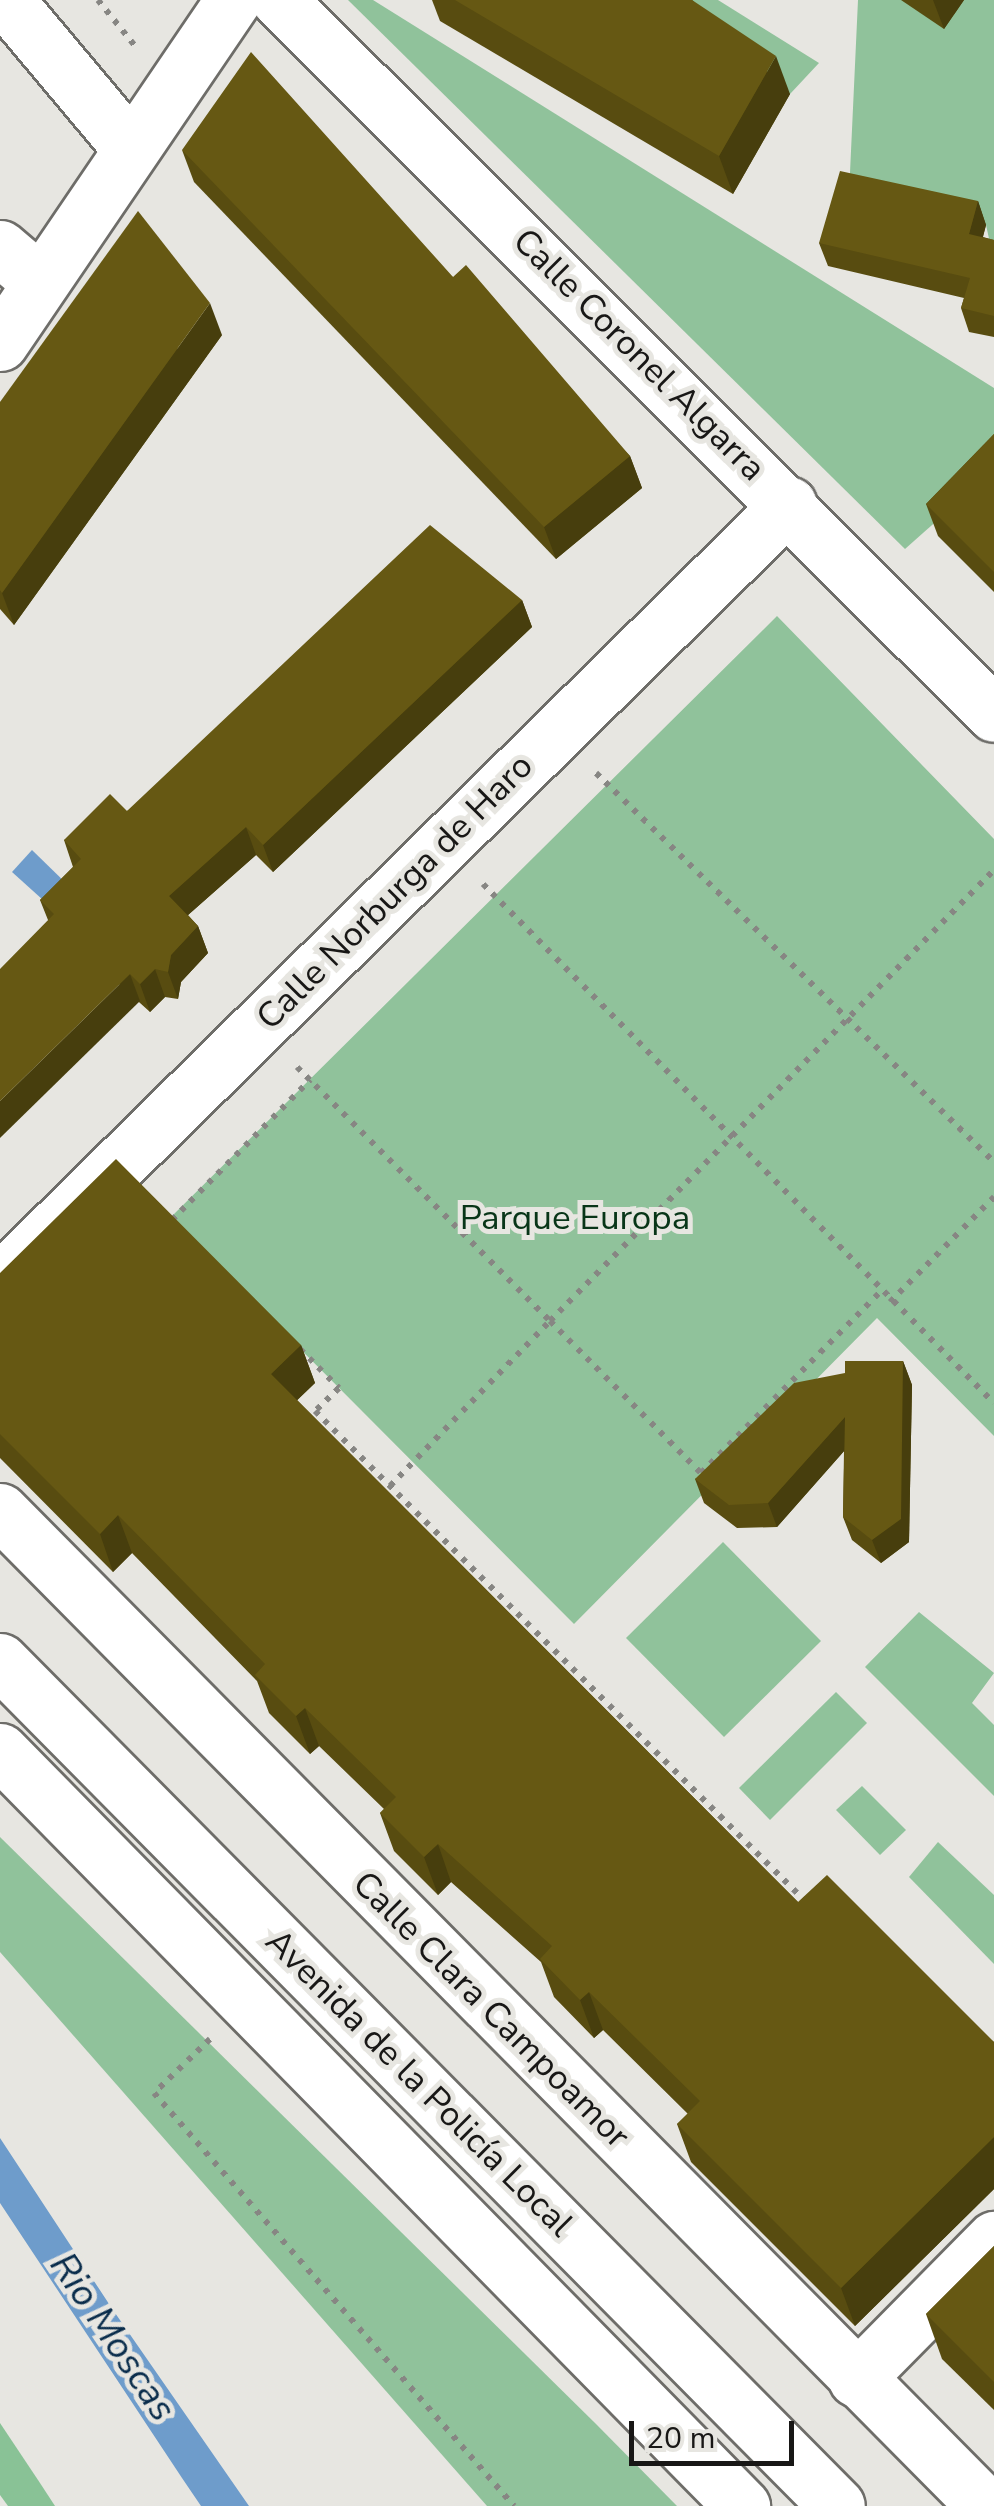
<!DOCTYPE html>
<meta charset="utf-8">
<style>
body{margin:0}
#map{position:relative;width:994px;height:2506px;overflow:hidden;background:#e7e6e1;font-family:"Nunito Sans",sans-serif}
div>[style]{position:absolute}
.green>*{inset:0;background:#90c29b}
.forest>*{inset:0;background:#89c296}
.water>*{inset:0;background:#6e9ccb}
.path>*{height:6px;margin-top:-3px;transform-origin:0;background:repeating-linear-gradient(90deg,#878683 0 5px,transparent 0 13px)}
.roads{filter:drop-shadow(2px 0 #6e6d69) drop-shadow(-2px 0 #6e6d69) drop-shadow(0 2px #6e6d69) drop-shadow(0 -2px #6e6d69)}
.minor>*{height:55px;margin:-27.5px;padding:0 27.5px;transform-origin:27.5px;border-radius:27.5px;background:#fff}
.secondary>*{height:55px;margin:-27.5px;padding:0 27.5px;transform-origin:27.5px;border-radius:27.5px;background:#fff}
.wall>*{inset:0;background:#584c10}
.shaded-wall>*{inset:0;background:#473e0d}
.building>*{inset:0;background:#665813}
span{translate:-50% -50%;white-space:nowrap;text-align:center;line-height:1.15;-webkit-text-stroke:10px #e7e6e1;paint-order:stroke}
.street-label{font-size:35px;color:#181716}
.park-label{font-size:35px;color:#083518}
.water-label{font-size:38px;color:#092c4b;font-style:italic}
.scale{position:absolute;left:629px;top:2421px;width:165px;height:45px;box-sizing:border-box;border:5px solid #181716;border-top:0;padding-left:12px;font-size:30px;line-height:35px;white-space:nowrap;color:#181716;-webkit-text-stroke:8px #e7e6e1;paint-order:stroke}
</style>
<div id="map">
<div class="green">
<div style="clip-path:polygon(348px 0,373px 0,994px 388px,994px 470px,905px 549px)"></div>
<div style="clip-path:polygon(648px 0,718px 0,819px 63px,790px 94px)"></div>
<div style="clip-path:polygon(858px 0,994px 0,994px 261px,986px 225px,849px 194px)"></div>
<div style="clip-path:polygon(777px 616px,994px 839px,994px 1436px,877px 1318px,574px 1624px,170px 1218px)"></div>
<div style="clip-path:polygon(723px 1542px,821px 1641px,724px 1737px,626px 1638px)"></div>
<div style="clip-path:polygon(919px 1612px,994px 1673px,972px 1703px,994px 1725px,994px 1796px,865px 1667px)"></div>
<div style="clip-path:polygon(836px 1692px,867px 1723px,770px 1820px,739px 1788px)"></div>
<div style="clip-path:polygon(862px 1786px,906px 1830px,880px 1855px,836px 1810px)"></div>
<div style="clip-path:polygon(0 1837px,596px 2424px,677px 2506px,487px 2506px,0 1952px)"></div>
<div style="clip-path:polygon(938px 1842px,994px 1895px,994px 1964px,909px 1877px)"></div>
</div>
<div class="forest">
<div style="clip-path:polygon(0 2423px,40px 2483px,55px 2506px,8px 2506px,0 2495px)"></div>
</div>
<div class="water">
<div style="clip-path:polygon(32px 850px,72px 889px,53px 909px,12px 872px)"></div>
<div style="clip-path:polygon(0 2138px,113px 2310px,249px 2506px,201px 2506px,182px 2478px,0 2203px)"></div>
</div>
<div class="path">
<div style="left:98px;top:0;width:59px;rotate:51.2deg"></div>
<div style="left:596px;top:773px;width:557px;rotate:44.34deg"></div>
<div style="left:483px;top:884px;width:728px;rotate:45.45deg"></div>
<div style="left:297px;top:1067px;width:359px;rotate:45.1deg"></div>
<div style="left:550px;top:1321px;width:633px;rotate:-45.45deg"></div>
<div style="left:172px;top:1220px;width:197px;rotate:-45.4deg"></div>
<div style="left:890px;top:1302px;width:148px;rotate:-45.3deg"></div>
<div style="left:300px;top:1349px;width:55px;rotate:45deg"></div>
<div style="left:339px;top:1388px;width:33px;rotate:136deg"></div>
<div style="left:315px;top:1411px;width:694px;rotate:45deg"></div>
<div style="left:390px;top:1486px;width:230px;rotate:-45.9deg"></div>
<div style="left:550px;top:1321px;width:214px;rotate:45.2deg"></div>
<div style="left:701px;top:1473px;width:255px;rotate:-45.3deg"></div>
<div style="left:210px;top:2039px;width:78px;rotate:136deg"></div>
<div style="left:154px;top:2093px;width:548px;rotate:48.92deg"></div>
</div>
<div class="roads">
<div class="minor">
<div style="left:6px;top:0;width:193px;rotate:50deg"></div>
<div style="left:279px;top:0;width:1010px;rotate:44.96deg"></div>
<div style="left:0;top:248px;width:52px;rotate:40.4deg"></div>
<div style="left:0;top:343px;width:415px;rotate:-55.8deg"></div>
<div style="left:0;top:1281px;width:1107px;rotate:-44.56deg"></div>
<div style="left:0;top:1511px;width:1400px;rotate:45.29deg"></div>
<div style="left:856px;top:2379px;width:197px;rotate:-45.4deg"></div>
</div>
<div class="secondary">
<div style="left:0;top:1661px;width:1189px;rotate:45.27deg"></div>
<div style="left:0;top:1751px;width:1059px;rotate:45.5deg"></div>
</div>
</div>
<div class="wall">
<div style="clip-path:polygon(432px 0,692px 0,790px 94px,733px 194px,440px 21px)"></div>
<div style="clip-path:polygon(901px 0,964px 0,944px 29px)"></div>
<div style="clip-path:polygon(182px 150px,453px 277px,630px 456px,642px 488px,556px 559px,194px 182px)"></div>
<div style="clip-path:polygon(978px 201px,986px 225px,983px 237px,994px 240px,994px 337px,969px 332px,961px 308px,964px 298px,828px 266px,819px 243px)"></div>
<div style="clip-path:polygon(222px 335px,14px 625px,0 609px,0 402px)"></div>
<div style="clip-path:polygon(994px 434px,994px 592px,938px 536px,926px 504px)"></div>
<div style="clip-path:polygon(522px 600px,532px 627px,273px 872px,256px 855px,188px 915px,198px 926px,208px 953px,181px 982px,178px 999px,165px 997px,150px 1012px,48px 920px,40px 900px,73px 867px,64px 840px,127px 811px)"></div>
<div style="clip-path:polygon(0 1273px,301px 1345px,315px 1383px,297px 1400px,798px 1902px,994px 2042px,994px 2189px,855px 2326px,691px 2162px,677px 2124px,688px 2114px,603px 2030px,594px 2038px,554px 1997px,541px 1962px,451px 1882px,438px 1895px,394px 1851px,380px 1813px,384px 1809px,319px 1746px,310px 1754px,269px 1713px,257px 1681px,132px 1553px,113px 1572px,0 1458px)"></div>
<div style="clip-path:polygon(903px 1361px,912px 1385px,909px 1542px,881px 1563px,852px 1540px,843px 1517px,844px 1451px,777px 1527px,737px 1528px,704px 1503px,695px 1479px)"></div>
<div style="clip-path:polygon(994px 2246px,994px 2410px,942px 2359px,926px 2314px)"></div>
</div>
<div class="shaded-wall">
<div style="clip-path:polygon(933px 0,964px 0,944px 29px)"></div>
<div style="clip-path:polygon(776px 56px,790px 94px,733px 194px,719px 156px)"></div>
<div style="clip-path:polygon(978px 201px,986px 225px,977px 258px,969px 234px)"></div>
<div style="clip-path:polygon(210px 303px,222px 335px,14px 625px,2px 593px)"></div>
<div style="clip-path:polygon(630px 456px,642px 488px,556px 559px,544px 527px)"></div>
<div style="clip-path:polygon(522px 600px,532px 627px,273px 872px,263px 845px)"></div>
<div style="clip-path:polygon(246px 827px,256px 855px,179px 923px,169px 896px)"></div>
<div style="clip-path:polygon(198px 926px,208px 953px,181px 982px,178px 999px,168px 972px,171px 955px)"></div>
<div style="clip-path:polygon(155px 969px,165px 997px,150px 1012px,140px 984px)"></div>
<div style="clip-path:polygon(130px 974px,140px 1001px,0 1138px,0 1101px)"></div>
<div style="clip-path:polygon(301px 1345px,315px 1383px,285px 1412px,271px 1374px)"></div>
<div style="clip-path:polygon(903px 1361px,912px 1385px,909px 1542px,881px 1563px,872px 1540px)"></div>
<div style="clip-path:polygon(845px 1417px,853px 1441px,777px 1527px,768px 1503px)"></div>
<div style="clip-path:polygon(118px 1515px,132px 1553px,113px 1572px,100px 1534px)"></div>
<div style="clip-path:polygon(305px 1708px,319px 1746px,310px 1754px,296px 1716px)"></div>
<div style="clip-path:polygon(438px 1844px,451px 1882px,438px 1895px,424px 1857px)"></div>
<div style="clip-path:polygon(589px 1992px,603px 2030px,594px 2038px,580px 2000px)"></div>
<div style="clip-path:polygon(994px 2137px,994px 2189px,855px 2326px,841px 2288px)"></div>
</div>
<div class="building">
<div style="clip-path:polygon(455px 0,692px 0,776px 56px,719px 156px)"></div>
<div style="clip-path:polygon(251px 52px,453px 277px,466px 265px,630px 456px,544px 527px,182px 150px)"></div>
<div style="clip-path:polygon(840px 171px,978px 201px,969px 234px,994px 240px,994px 316px,961px 308px,970px 278px,819px 243px)"></div>
<div style="clip-path:polygon(138px 211px,210px 303px,2px 593px,0 590px,0 402px)"></div>
<div style="clip-path:polygon(994px 434px,994px 572px,926px 504px)"></div>
<div style="clip-path:polygon(430px 525px,522px 600px,263px 845px,246px 827px,169px 896px,198px 926px,171px 955px,168px 972px,155px 969px,140px 984px,130px 974px,0 1101px,0 969px,54px 914px,40px 900px,81px 859px,64px 840px,110px 794px,127px 811px)"></div>
<div style="clip-path:polygon(116px 1159px,301px 1345px,271px 1374px,798px 1902px,827px 1875px,994px 2042px,994px 2137px,841px 2288px,677px 2124px,700px 2101px,589px 1992px,580px 2000px,540px 1959px,552px 1946px,438px 1844px,424px 1857px,380px 1813px,396px 1797px,305px 1708px,296px 1716px,255px 1675px,265px 1664px,118px 1515px,100px 1534px,0 1434px,0 1273px)"></div>
<div style="clip-path:polygon(845px 1361px,903px 1361px,901px 1519px,872px 1540px,843px 1517px,845px 1417px,768px 1503px,729px 1505px,695px 1479px,794px 1383px,845px 1373px)"></div>
<div style="clip-path:polygon(994px 2246px,994px 2382px,926px 2314px)"></div>
</div>
<div class="street-label">
<span style="left:639px;top:355px;rotate:45deg">Calle Coronel Algarra</span>
<span style="left:395px;top:892px;rotate:-45deg">Calle Norburga de Haro</span>
<span style="left:491px;top:2010px;rotate:45deg">Calle Clara Campoamor</span>
<span style="left:419px;top:2083px;rotate:45deg">Avenida de la Policía Local</span>
</div>
<div class="park-label">
<span style="left:575px;top:1218px">Parque Europa</span>
</div>
<div class="water-label">
<span style="left:113px;top:2337px;rotate:56deg">Rio Moscas</span>
</div>
<div class="scale">20 m</div>
</div>
